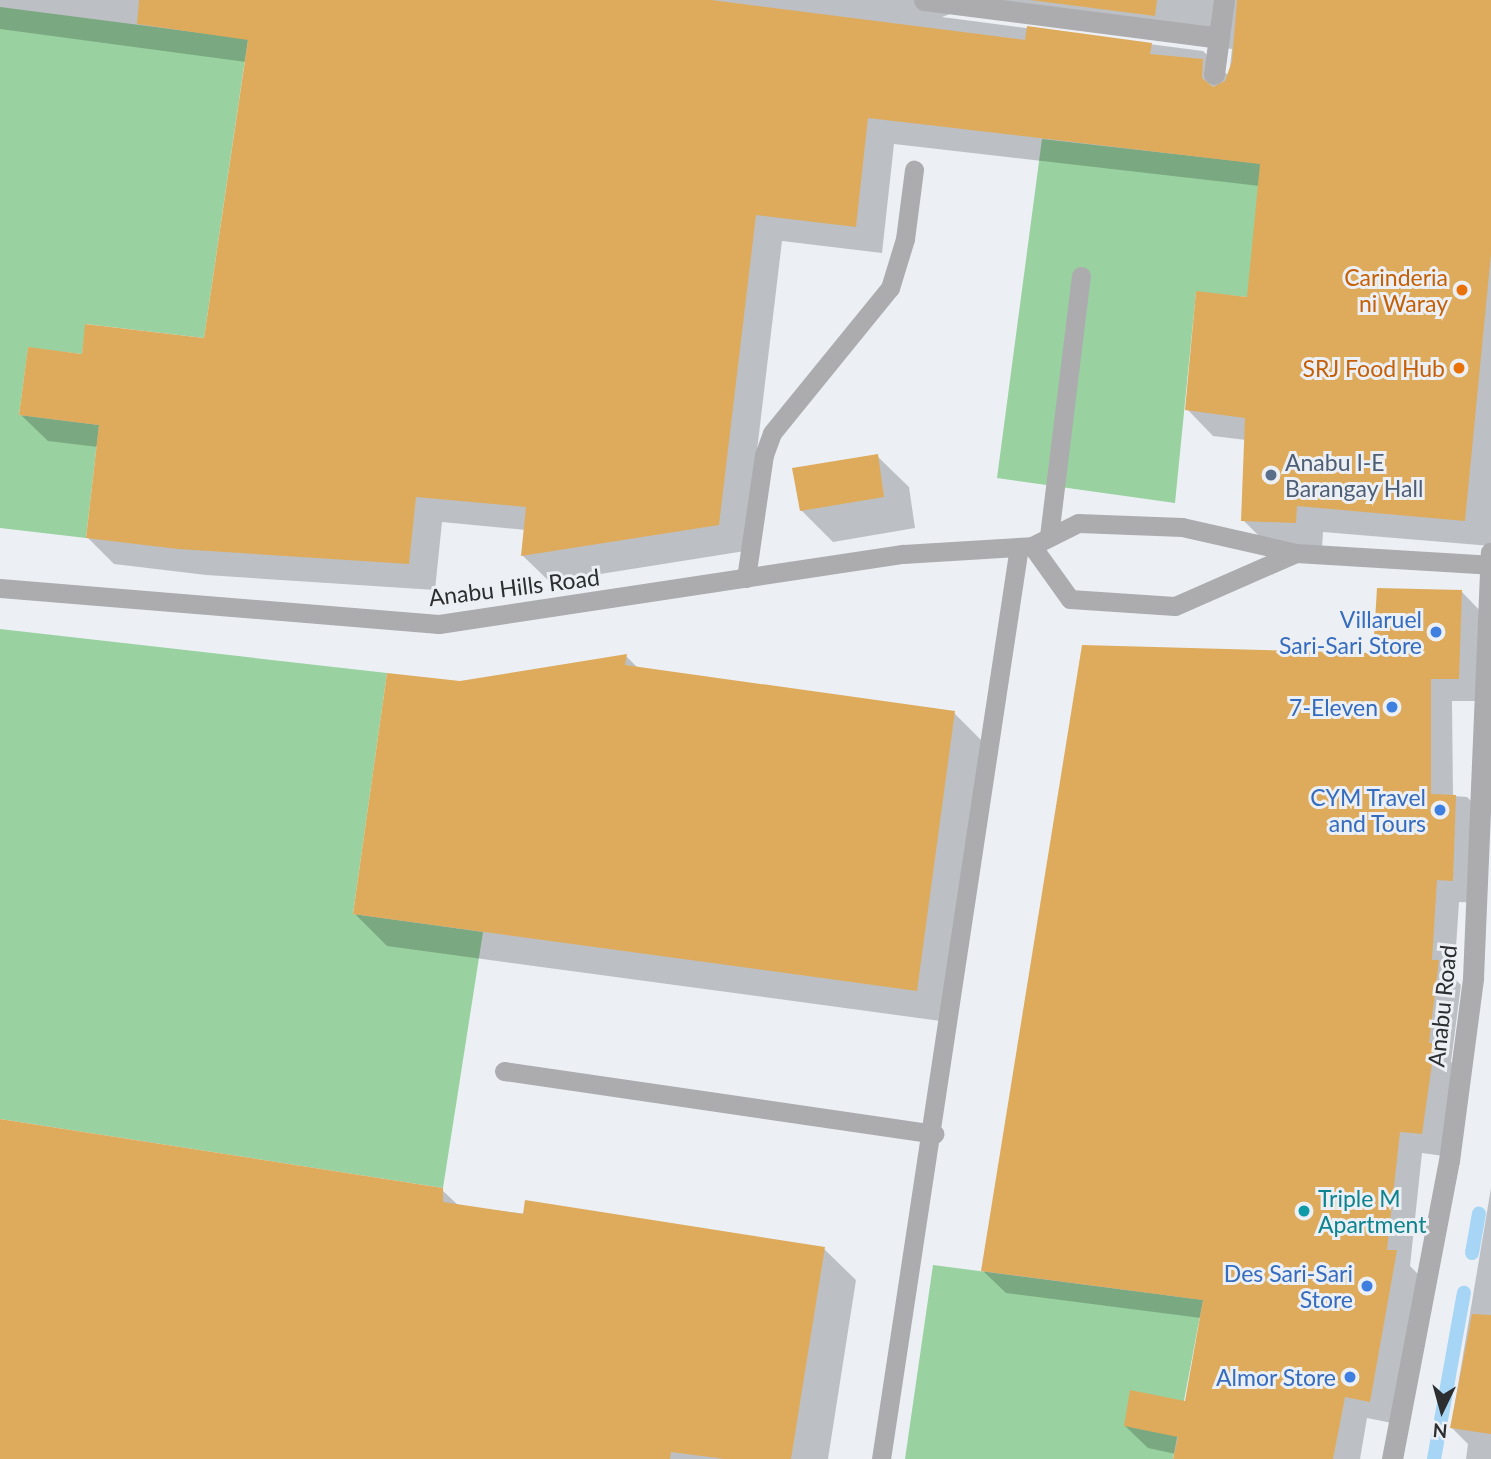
<!DOCTYPE html>
<style>
body{margin:0}
#map{position:relative;width:1491px;height:1459px;overflow:hidden;background:#ecf0f5;font-family:Lato,sans-serif}
div>[style]{position:absolute}
.green>*{inset:0;background:#99d2a0}
.shadow>*{inset:0;background:#0003}
.stream>*{height:14px;margin:-7px;padding:0 7px;transform-origin:7px;border-radius:7px;background:#a6d5f6}
.building>*{inset:0;background:#deab5d}
.service>*{height:19px;margin:-9.5px;padding:0 9.5px;transform-origin:9.5px;border-radius:9.5px;background:#acacaf}
.minor>*{height:21px;margin:-10.5px;padding:0 10.5px;transform-origin:10.5px;border-radius:10.5px;background:#acacaf}
.tertiary>*{height:21px;margin:-10.5px;padding:0 10.5px;transform-origin:10.5px;border-radius:10.5px;background:#acacaf}
.dots>*{width:19px;height:19px;translate:-50% -50%;box-sizing:border-box;border:4px solid #ecf0f5;border-radius:50%}
span{translate:-50% -50%;white-space:nowrap;text-align:center;line-height:1.15;-webkit-text-stroke:6px #ecf0f5;paint-order:stroke}
.food-label{font-size:23px;color:#c56008}
.right{translate:-100% -50%;text-align:right}
.service-label{font-size:23px;color:#4e5e75}
.left{translate:0 -50%;text-align:left}
.street-label{font-size:23px;color:#2c2e30}
.shop-label{font-size:23px;color:#366cbe}
.culture-label{font-size:23px;color:#0d838f}
.north{position:absolute;left:1407px;top:1375px;width:70px;height:70px;-webkit-text-stroke:5px #ecf0f5;paint-order:stroke;rotate:185deg;font-size:19px;font-weight:700;line-height:28px;text-align:center;color:#2c2e30}
.north::after{content:'';display:block;margin:auto;width:24px;height:32px;background:#2c2e30;clip-path:polygon(50% 0,100% 100%,50% 72%,0 100%)}
</style>
<div id="map">
<div class="green">
<div style="clip-path:polygon(0 7px,248px 39px,204px 338px,86px 324px,82px 354px,28px 348px,19px 415px,99px 425px,86px 538px,0 528px)"></div>
<div style="clip-path:polygon(1042px 139px,1325px 171px,1247px 297px,1196px 292px,1175px 503px,997px 478px)"></div>
<div style="clip-path:polygon(0 629px,387px 673px,353px 914px,483px 932px,443px 1188px,0 1119px)"></div>
<div style="clip-path:polygon(933px 1265px,1203px 1300px,1173px 1459px,905px 1459px)"></div>
</div>
<div class="shadow">
<div style="clip-path:polygon(evenodd,0 0,1491px 0,1491px 546px,1323px 532px,1322px 549px,1269px 546px,1243px 520px,1246px 440px,1213px 436px,1187px 409px,1249px 299px,1260px 186px,894px 144px,882px 253px,782px 241px,745px 551px,550px 582px,523px 556px,526px 530px,442px 522px,435px 590px,206px 575px,114px 564px,87px 537px,98px 447px,48px 441px,21px 415px,83px 356px,206px 340px,246px 62px,0 29px,0 0,953px 13px,1232px 49px,1229px 76px,1203px 51px,942px 17px,953px 13px)"></div>
<div style="clip-path:polygon(877px 456px,909px 487px,915px 528px,833px 542px,801px 510px)"></div>
<div style="clip-path:polygon(1462px 592px,1484px 615px,1481px 701px,1452px 701px,1453px 796px,1467px 797px,1489px 819px,1486px 903px,1459px 902px,1454px 978px,1461px 985px,1451px 1062px,1457px 1067px,1444px 1156px,1422px 1153px,1410px 1266px,1418px 1274px,1392px 1423px,1367px 1418px,1360px 1459px,1175px 1459px,1176px 1454px,1148px 1448px,1125px 1426px,1186px 1403px,1201px 1318px,1006px 1293px,983px 1271px,1375px 655px)"></div>
<div style="clip-path:polygon(626px 656px,639px 669px,954px 713px,986px 745px,948px 1022px,387px 946px,355px 914px)"></div>
<div style="clip-path:polygon(0 1121px,442px 1190px,459px 1206px,824px 1249px,856px 1280px,828px 1459px,0 1459px)"></div>
<div style="clip-path:polygon(1491px 1188px,1491px 1459px,1466px 1459px,1468px 1444px,1451px 1427px)"></div>
</div>
<div class="stream">
<div style="left:1472px;top:1253px;width:40px;rotate:-80deg"></div>
<div style="left:1434px;top:1459px;width:169px;rotate:-79.8deg"></div>
</div>
<div class="building">
<div style="clip-path:polygon(139px 0,711px 0,1025px 40px,1027px 26px,1152px 43px,1150px 54px,1203px 59px,1202px 78px,1213px 87px,1225px 81px,1232px 61px,1237px 0,1491px 0,1491px 254px,1465px 521px,1297px 506px,1296px 523px,1241px 521px,1245px 418px,1185px 410px,1196px 291px,1247px 297px,1260px 164px,868px 118px,856px 227px,756px 215px,719px 525px,521px 556px,526px 507px,416px 497px,409px 564px,178px 549px,86px 538px,99px 425px,19px 415px,28px 347px,82px 354px,85px 324px,204px 338px,248px 40px,137px 24px)"></div>
<div style="clip-path:polygon(1030px 0,1157px 0,1155px 16px)"></div>
<div style="clip-path:polygon(878px 454px,884px 497px,800px 511px,792px 468px)"></div>
<div style="clip-path:polygon(1377px 588px,1462px 590px,1459px 679px,1431px 679px,1431px 794px,1456px 795px,1453px 881px,1437px 880px,1432px 960px,1439px 960px,1429px 1043px,1435px 1043px,1422px 1134px,1400px 1132px,1387px 1250px,1397px 1250px,1370px 1402px,1345px 1397px,1333px 1459px,1173px 1459px,1178px 1437px,1124px 1426px,1130px 1390px,1185px 1401px,1203px 1300px,981px 1271px,1082px 645px,1373px 653px)"></div>
<div style="clip-path:polygon(627px 654px,625px 665px,955px 711px,917px 991px,353px 914px,387px 673px,460px 681px)"></div>
<div style="clip-path:polygon(0 1119px,443px 1188px,443px 1202px,523px 1214px,525px 1200px,825px 1247px,791px 1459px,725px 1459px,671px 1452px,670px 1459px,0 1459px)"></div>
<div style="clip-path:polygon(1472px 1314px,1491px 1315px,1491px 1434px,1450px 1428px)"></div>
</div>
<div class="service">
<div style="left:1049px;top:536px;width:262px;rotate:-83deg"></div>
<div style="left:1032px;top:546px;width:65px;rotate:54.4deg"></div>
<div style="left:1070px;top:599px;width:105px;rotate:3.8deg"></div>
<div style="left:1175px;top:606px;width:132px;rotate:-23.7deg"></div>
<div style="left:746px;top:578px;width:124px;rotate:-81.7deg"></div>
<div style="left:764px;top:455px;width:23px;rotate:-70deg"></div>
<div style="left:772px;top:433px;width:187px;rotate:-50.9deg"></div>
<div style="left:890px;top:288px;width:51px;rotate:-73deg"></div>
<div style="left:905px;top:239px;width:70px;rotate:-82.6deg"></div>
<div style="left:0;top:588px;width:440px;rotate:4.7deg"></div>
<div style="left:439px;top:624px;width:469px;rotate:-8.6deg"></div>
<div style="left:903px;top:554px;width:129px;rotate:-3.5deg"></div>
<div style="left:1032px;top:546px;width:51px;rotate:-26.6deg"></div>
<div style="left:1078px;top:523px;width:104px;rotate:2.2deg"></div>
<div style="left:1182px;top:527px;width:117px;rotate:12.8deg"></div>
<div style="left:1296px;top:553px;width:194px;rotate:3.5deg"></div>
<div style="left:504px;top:1071px;width:435px;rotate:8.3deg"></div>
<div style="left:881px;top:1459px;width:922px;rotate:-81.4deg"></div>
</div>
<div class="minor">
<div style="left:924px;top:0;width:297px;rotate:7.3deg"></div>
<div style="left:1214px;top:74px;width:75px;rotate:-82.3deg"></div>
</div>
<div class="tertiary">
<div style="left:1392px;top:1459px;width:303px;rotate:-79.2deg"></div>
<div style="left:1449px;top:1161px;width:185px;rotate:-82.5deg"></div>
<div style="left:1473px;top:978px;width:426px;rotate:-87.6deg"></div>
</div>
<div class="dots">
<div style="left:1462px;top:290px;background:#e8710a"></div>
<div style="left:1459px;top:368px;background:#e8710a"></div>
<div style="left:1271px;top:475px;background:#5c6f8a"></div>
<div style="left:1436px;top:632px;background:#3f7fe0"></div>
<div style="left:1392px;top:707px;background:#3f7fe0"></div>
<div style="left:1440px;top:810px;background:#3f7fe0"></div>
<div style="left:1304px;top:1211px;background:#0f9aa8"></div>
<div style="left:1367px;top:1286px;background:#3f7fe0"></div>
<div style="left:1350px;top:1377px;background:#3f7fe0"></div>
</div>
<div class="food-label">
<span class="right" style="left:1448px;top:290px">Carinderia<br>ni Waray</span>
<span class="right" style="left:1445px;top:368px">SRJ Food Hub</span>
</div>
<div class="service-label">
<span class="left" style="left:1285px;top:475px">Anabu I-E<br>Barangay Hall</span>
</div>
<div class="street-label">
<span style="left:514px;top:587px;rotate:-7deg">Anabu Hills Road</span>
<span style="left:1442px;top:1006px;rotate:-84deg">Anabu Road</span>
</div>
<div class="shop-label">
<span class="right" style="left:1422px;top:632px">Villaruel<br>Sari-Sari Store</span>
<span class="right" style="left:1378px;top:707px">7-Eleven</span>
<span class="right" style="left:1426px;top:810px">CYM Travel<br>and Tours</span>
<span class="right" style="left:1353px;top:1286px">Des Sari-Sari<br>Store</span>
<span class="right" style="left:1336px;top:1377px">Almor Store</span>
</div>
<div class="culture-label">
<span class="left" style="left:1318px;top:1211px">Triple M<br>Apartment</span>
</div>
<div class="north">N</div>
</div>
